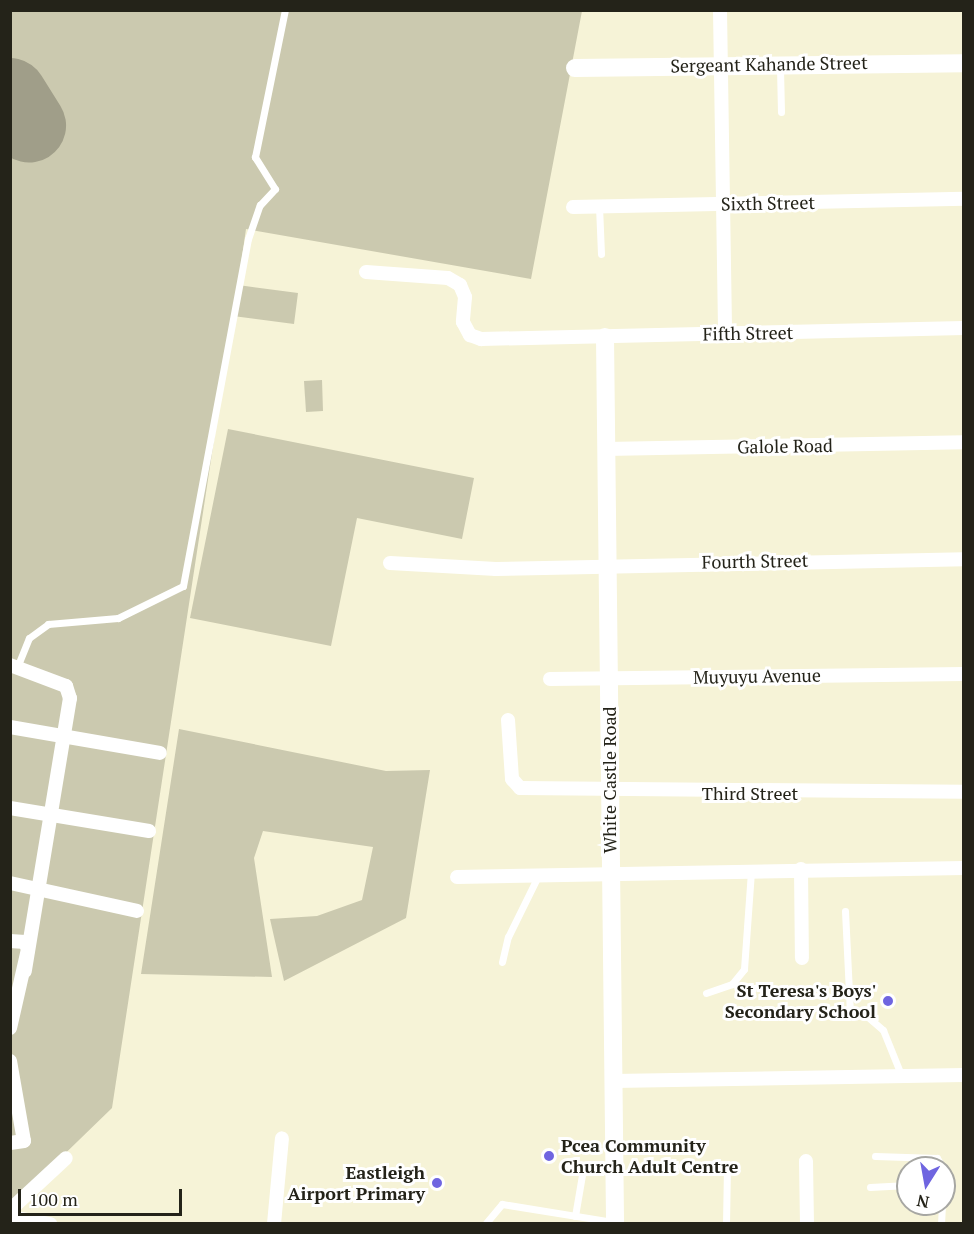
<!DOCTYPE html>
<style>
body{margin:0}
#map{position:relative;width:974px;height:1234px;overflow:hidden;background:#f6f3d7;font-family:"PT Serif",serif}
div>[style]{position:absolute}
.green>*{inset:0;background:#cbc9af}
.runway>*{height:74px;margin:-37px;padding:0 37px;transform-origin:37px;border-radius:37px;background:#a09e89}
.lane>*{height:7px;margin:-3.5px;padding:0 3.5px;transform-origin:3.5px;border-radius:3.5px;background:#fff}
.street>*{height:14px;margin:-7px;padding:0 7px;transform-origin:7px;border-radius:7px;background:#fff}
.secondary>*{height:18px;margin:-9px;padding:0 9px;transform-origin:9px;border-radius:9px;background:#fff}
.dots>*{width:16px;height:16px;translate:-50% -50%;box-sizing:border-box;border:3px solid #fff;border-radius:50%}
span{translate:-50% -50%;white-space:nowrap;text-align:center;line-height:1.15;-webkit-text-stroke:6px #fff;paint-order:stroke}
.street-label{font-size:18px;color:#242319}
.poi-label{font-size:18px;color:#242319;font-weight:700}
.right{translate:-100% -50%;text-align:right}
.left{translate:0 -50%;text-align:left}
.frame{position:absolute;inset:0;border:12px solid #242319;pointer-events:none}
.north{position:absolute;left:896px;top:1156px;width:60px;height:60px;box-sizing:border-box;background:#fff;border:2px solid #a7a7a3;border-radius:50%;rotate:191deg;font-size:16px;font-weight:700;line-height:24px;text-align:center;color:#242319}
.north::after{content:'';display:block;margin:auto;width:21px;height:27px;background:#6f65e0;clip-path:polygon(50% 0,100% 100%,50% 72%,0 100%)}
.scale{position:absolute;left:18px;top:1189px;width:164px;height:27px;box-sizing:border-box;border:3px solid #242319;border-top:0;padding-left:8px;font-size:18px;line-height:21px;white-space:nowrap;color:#242319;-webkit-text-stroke:4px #fff;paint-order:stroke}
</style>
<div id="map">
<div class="green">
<div style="clip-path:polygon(11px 11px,582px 11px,531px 279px,246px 229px,238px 285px,298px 293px,294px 324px,233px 316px,112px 1108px,11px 1206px)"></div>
<div style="clip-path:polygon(322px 380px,323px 411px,306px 412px,304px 381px)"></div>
<div style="clip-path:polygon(228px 429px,474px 478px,462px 539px,357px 518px,331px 646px,190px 618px)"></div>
<div style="clip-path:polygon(179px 729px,386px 771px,430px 770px,406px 918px,284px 981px,270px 919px,317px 916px,362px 900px,373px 847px,263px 831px,254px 858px,272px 977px,141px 974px)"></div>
</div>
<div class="runway">
<div style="left:10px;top:95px;width:36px;rotate:58deg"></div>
</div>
<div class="lane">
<div style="left:780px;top:68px;width:44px;rotate:88.7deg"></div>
<div style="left:599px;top:206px;width:48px;rotate:87.6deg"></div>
<div style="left:18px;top:665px;width:29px;rotate:-68deg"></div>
<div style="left:29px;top:638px;width:24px;rotate:-36deg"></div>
<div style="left:48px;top:624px;width:70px;rotate:-4.9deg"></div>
<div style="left:118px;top:618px;width:72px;rotate:-26.2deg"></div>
<div style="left:183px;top:586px;width:353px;rotate:-79.4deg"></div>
<div style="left:248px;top:239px;width:36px;rotate:-71deg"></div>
<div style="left:260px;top:205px;width:22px;rotate:-47deg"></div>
<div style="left:275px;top:189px;width:38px;rotate:-122deg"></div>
<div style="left:255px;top:157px;width:150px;rotate:-78.5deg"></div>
<div style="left:845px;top:911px;width:102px;rotate:87.2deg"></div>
<div style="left:850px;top:1013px;width:18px;rotate:13deg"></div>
<div style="left:868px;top:1017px;width:20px;rotate:41deg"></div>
<div style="left:883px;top:1030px;width:51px;rotate:68deg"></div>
<div style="left:502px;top:962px;width:26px;rotate:-77deg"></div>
<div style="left:508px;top:937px;width:68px;rotate:-63.8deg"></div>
<div style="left:706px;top:993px;width:28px;rotate:-19deg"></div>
<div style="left:732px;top:984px;width:19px;rotate:-51deg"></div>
<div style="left:744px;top:969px;width:97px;rotate:-85.9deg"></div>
<div style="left:875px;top:1156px;width:62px;rotate:1.8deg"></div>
<div style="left:937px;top:1158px;width:12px;rotate:59deg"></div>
<div style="left:870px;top:1187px;width:38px;rotate:-3deg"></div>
<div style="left:575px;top:1216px;width:48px;rotate:-80.3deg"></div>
<div style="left:486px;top:1223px;width:25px;rotate:-50deg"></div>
<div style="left:502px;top:1204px;width:112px;rotate:9.2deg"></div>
<div style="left:726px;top:1224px;width:60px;rotate:-89deg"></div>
<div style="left:941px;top:1224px;width:20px;rotate:-87deg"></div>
</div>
<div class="street">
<div style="left:720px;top:10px;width:323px;rotate:89.1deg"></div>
<div style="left:573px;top:207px;width:391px;rotate:-1.2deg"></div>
<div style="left:366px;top:272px;width:82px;rotate:4.2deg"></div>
<div style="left:448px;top:278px;width:14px;rotate:30deg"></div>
<div style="left:460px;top:285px;width:13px;rotate:67deg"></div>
<div style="left:465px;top:297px;width:25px;rotate:95deg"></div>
<div style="left:463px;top:322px;width:15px;rotate:62deg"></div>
<div style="left:470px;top:335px;width:12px;rotate:20deg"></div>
<div style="left:481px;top:339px;width:483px;rotate:-1.3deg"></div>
<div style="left:606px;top:449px;width:358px;rotate:-1.1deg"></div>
<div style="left:390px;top:563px;width:106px;rotate:3.2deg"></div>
<div style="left:496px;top:569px;width:468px;rotate:-1.2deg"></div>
<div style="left:10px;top:665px;width:60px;rotate:20.6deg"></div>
<div style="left:66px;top:686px;width:13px;rotate:72deg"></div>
<div style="left:70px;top:698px;width:277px;rotate:99.4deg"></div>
<div style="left:550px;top:679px;width:414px;rotate:-0.7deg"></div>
<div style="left:508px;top:720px;width:59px;rotate:86.1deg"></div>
<div style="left:512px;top:779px;width:12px;rotate:48deg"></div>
<div style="left:520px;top:788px;width:444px;rotate:0.5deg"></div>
<div style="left:10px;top:727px;width:152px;rotate:9.8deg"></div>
<div style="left:10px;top:808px;width:141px;rotate:9.4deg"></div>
<div style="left:801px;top:869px;width:89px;rotate:89.4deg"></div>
<div style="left:457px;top:877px;width:507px;rotate:-1.02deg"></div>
<div style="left:10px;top:883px;width:130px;rotate:12.4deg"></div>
<div style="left:10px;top:941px;width:15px;rotate:4deg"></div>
<div style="left:25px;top:942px;width:8px;rotate:67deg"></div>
<div style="left:28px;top:949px;width:81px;rotate:102.8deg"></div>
<div style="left:10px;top:1061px;width:81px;rotate:80.1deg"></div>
<div style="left:24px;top:1141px;width:14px;rotate:172deg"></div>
<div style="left:614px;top:1081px;width:350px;rotate:-1deg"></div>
<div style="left:806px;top:1161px;width:63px;rotate:89.1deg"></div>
<div style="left:10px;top:1210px;width:76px;rotate:-42.9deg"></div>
<div style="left:10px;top:1217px;width:41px;rotate:9.9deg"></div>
<div style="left:274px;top:1224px;width:86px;rotate:-84.7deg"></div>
</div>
<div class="secondary">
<div style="left:575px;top:68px;width:389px;rotate:-0.7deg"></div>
<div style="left:605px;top:337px;width:887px;rotate:89.35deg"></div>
</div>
<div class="dots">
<div style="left:888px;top:1001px;background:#6f65e0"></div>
<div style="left:549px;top:1156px;background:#6f65e0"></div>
<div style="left:437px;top:1183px;background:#6f65e0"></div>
</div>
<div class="street-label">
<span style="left:769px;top:64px;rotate:-1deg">Sergeant Kahande Street</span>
<span style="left:768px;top:203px;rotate:-1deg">Sixth Street</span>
<span style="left:748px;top:333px;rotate:-1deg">Fifth Street</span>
<span style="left:785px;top:446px;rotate:-1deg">Galole Road</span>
<span style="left:755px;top:561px;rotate:-1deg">Fourth Street</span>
<span style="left:757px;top:676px;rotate:-1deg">Muyuyu Avenue</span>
<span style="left:609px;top:780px;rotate:-90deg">White Castle Road</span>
<span style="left:750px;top:793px">Third Street</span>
</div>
<div class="poi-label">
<span class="right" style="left:876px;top:1001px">St Teresa's Boys'<br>Secondary School</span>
<span class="left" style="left:561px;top:1156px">Pcea Community<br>Church Adult Centre</span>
<span class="right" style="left:425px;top:1183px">Eastleigh<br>Airport Primary</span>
</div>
<div class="frame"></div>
<div class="north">N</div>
<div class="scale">100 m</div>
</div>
